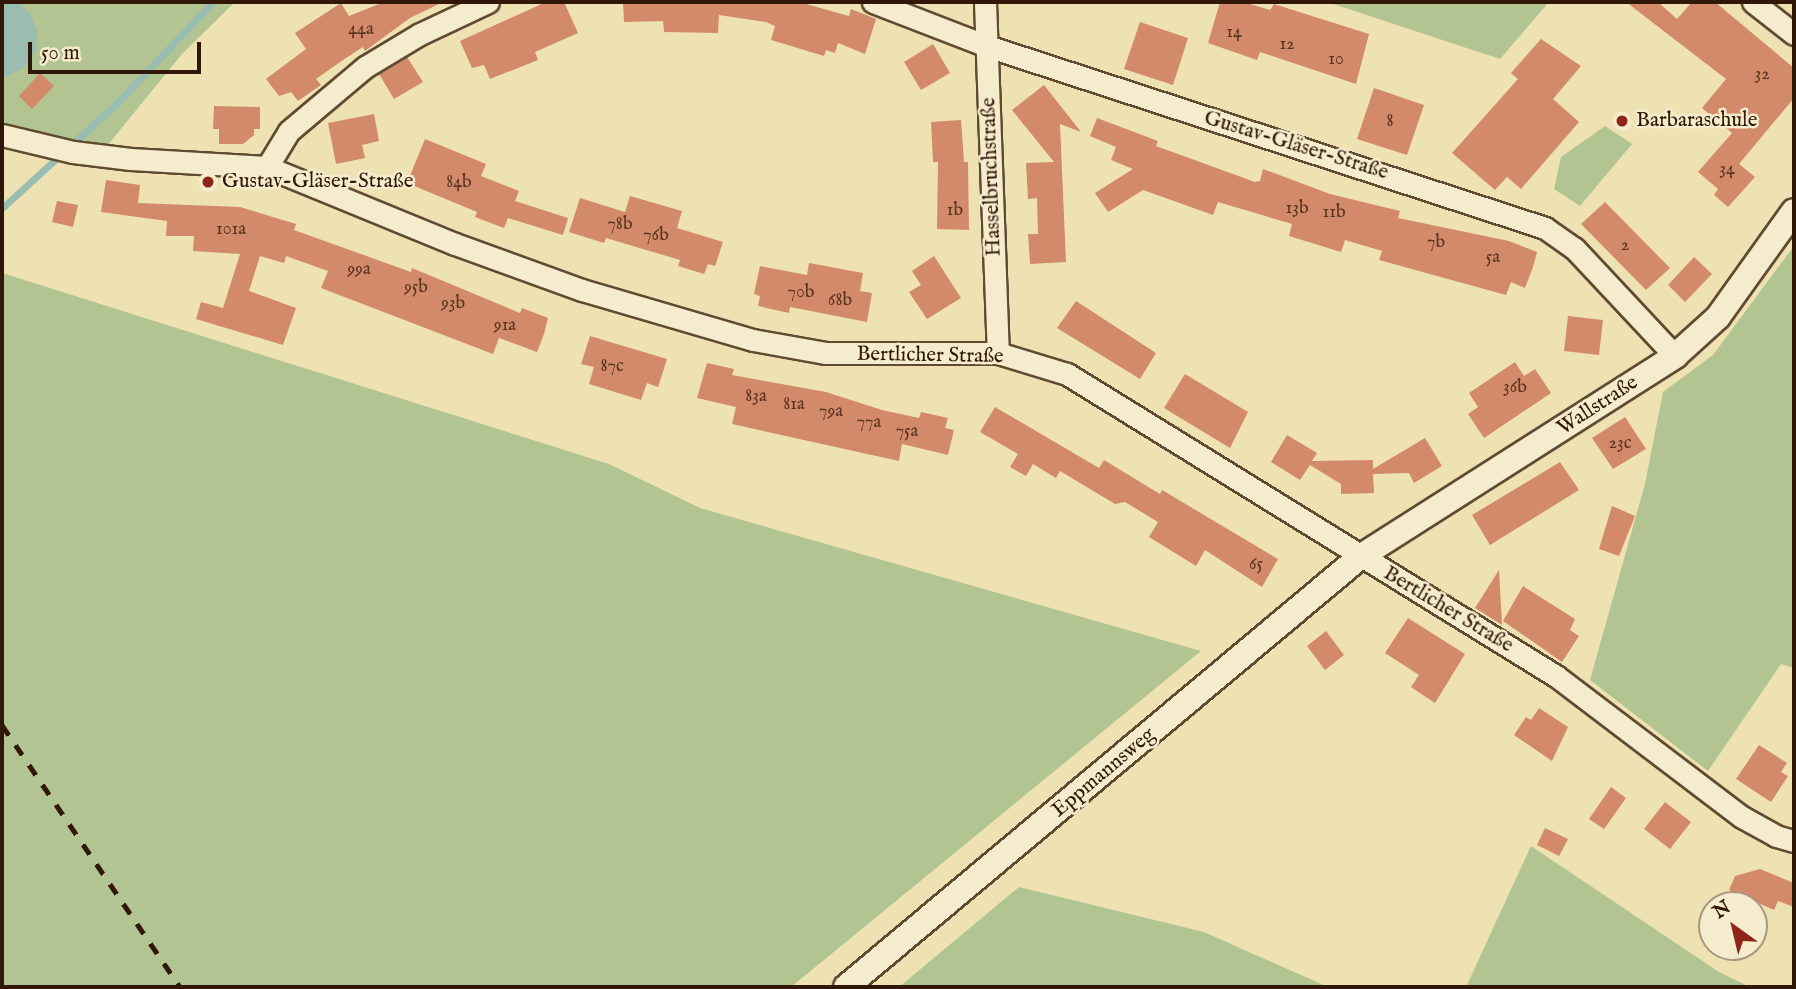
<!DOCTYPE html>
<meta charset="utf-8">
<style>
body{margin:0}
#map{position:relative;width:1796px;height:989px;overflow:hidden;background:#efe2b2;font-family:"IM FELL English",serif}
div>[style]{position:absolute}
.green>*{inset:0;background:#b2c491}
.water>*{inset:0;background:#9abdb1}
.stream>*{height:7px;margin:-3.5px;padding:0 3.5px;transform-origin:3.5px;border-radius:3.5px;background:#9abdb1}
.building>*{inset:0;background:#d28a6a}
.roads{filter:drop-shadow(2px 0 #604a32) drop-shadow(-2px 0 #604a32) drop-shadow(0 2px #604a32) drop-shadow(0 -2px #604a32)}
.minor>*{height:21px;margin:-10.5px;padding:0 10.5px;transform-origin:10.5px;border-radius:10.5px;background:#f5eccd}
.tertiary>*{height:24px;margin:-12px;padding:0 12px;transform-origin:12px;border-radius:12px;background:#f5eccd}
.rail>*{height:5px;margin-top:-2.5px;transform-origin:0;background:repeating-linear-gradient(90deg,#311707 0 12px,transparent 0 24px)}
.dots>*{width:19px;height:19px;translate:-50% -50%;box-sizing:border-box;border:4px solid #f5eccd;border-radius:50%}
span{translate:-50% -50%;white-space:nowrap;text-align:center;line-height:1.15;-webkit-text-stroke:5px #f5eccd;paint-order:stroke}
.number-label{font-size:18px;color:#593420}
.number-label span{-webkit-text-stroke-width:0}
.poi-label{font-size:21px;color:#311707}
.left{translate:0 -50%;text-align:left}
.street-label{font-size:21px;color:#311707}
.frame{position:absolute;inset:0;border:4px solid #311707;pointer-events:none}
.north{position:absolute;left:1698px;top:891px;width:70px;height:70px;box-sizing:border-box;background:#f5eccd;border:2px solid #a7977e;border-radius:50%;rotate:326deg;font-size:19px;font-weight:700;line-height:28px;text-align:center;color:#311707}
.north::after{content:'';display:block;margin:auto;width:24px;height:32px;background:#8f2418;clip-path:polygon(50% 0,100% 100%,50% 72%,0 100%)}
.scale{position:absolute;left:28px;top:42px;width:173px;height:32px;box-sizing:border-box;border:4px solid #311707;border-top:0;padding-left:9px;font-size:21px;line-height:24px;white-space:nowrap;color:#311707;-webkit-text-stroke:5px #f5eccd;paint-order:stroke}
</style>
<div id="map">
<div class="green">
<div style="clip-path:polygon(2px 2px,235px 2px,182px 54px,102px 152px,2px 130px)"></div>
<div style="clip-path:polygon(1327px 2px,1549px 2px,1500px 59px)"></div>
<div style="clip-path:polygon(1605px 126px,1632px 144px,1580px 206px,1554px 189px,1561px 157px)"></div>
<div style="clip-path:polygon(1794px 246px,1794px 668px,1781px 664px,1708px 771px,1590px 680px,1645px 484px,1663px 392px,1713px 355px)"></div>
<div style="clip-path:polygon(2px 273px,609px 464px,700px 508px,1201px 651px,791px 987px,2px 987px)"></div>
<div style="clip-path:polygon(1531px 846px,1719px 972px,1750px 987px,1466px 987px)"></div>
<div style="clip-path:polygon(1019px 887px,1204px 932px,1328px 987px,899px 987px)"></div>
</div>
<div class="water">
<div style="clip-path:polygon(2px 2px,17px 2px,30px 13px,37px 32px,35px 52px,23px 68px,6px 77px,2px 77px)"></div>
</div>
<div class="stream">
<div style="left:2px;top:208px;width:157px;rotate:-42.4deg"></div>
<div style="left:118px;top:102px;width:138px;rotate:-46.5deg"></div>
</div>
<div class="building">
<div style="clip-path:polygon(384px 2px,443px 2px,410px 18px,365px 51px,363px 47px,343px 60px,316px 79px,321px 85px,298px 101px,291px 92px,279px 96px,266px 79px,306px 49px,295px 33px,341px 3px,349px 16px)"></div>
<div style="clip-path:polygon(546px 2px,564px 2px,578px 33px,535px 52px,538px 60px,490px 79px,484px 65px,472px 68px,460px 41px)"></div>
<div style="clip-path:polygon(623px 2px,799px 2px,849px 16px,851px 9px,876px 19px,865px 54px,838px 43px,835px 53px,826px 50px,824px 56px,771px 40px,775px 26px,766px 22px,719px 15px,718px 33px,664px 32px,663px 21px,624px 22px)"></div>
<div style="clip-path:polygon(1220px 2px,1243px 2px,1270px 10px,1274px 4px,1369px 34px,1356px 84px,1260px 52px,1257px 60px,1208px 43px)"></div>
<div style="clip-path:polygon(1626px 2px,1658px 2px,1677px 19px,1692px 2px,1715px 2px,1794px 68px,1794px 98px,1739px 164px,1755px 177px,1728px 207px,1714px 195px,1718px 189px,1698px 172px,1732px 133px,1702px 108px,1726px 79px)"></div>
<div style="clip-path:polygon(1140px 22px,1188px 38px,1173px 85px,1124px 69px)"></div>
<div style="clip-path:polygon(1541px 39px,1581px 66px,1553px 99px,1579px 122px,1521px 189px,1507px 177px,1495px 190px,1452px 153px,1518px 79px,1511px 73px)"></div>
<div style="clip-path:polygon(933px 44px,950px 73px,921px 90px,904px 62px)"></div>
<div style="clip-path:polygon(407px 57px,423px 82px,394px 99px,379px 74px)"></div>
<div style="clip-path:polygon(40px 73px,54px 86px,32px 109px,19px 96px)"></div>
<div style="clip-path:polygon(1044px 85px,1081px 132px,1060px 124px,1066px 262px,1030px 264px,1028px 234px,1038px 234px,1037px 198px,1028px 199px,1026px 163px,1054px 162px,1012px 110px)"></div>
<div style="clip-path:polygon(1374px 88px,1424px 105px,1407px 155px,1357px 139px)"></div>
<div style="clip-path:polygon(214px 106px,260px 107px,260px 129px,254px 129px,254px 135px,243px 144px,219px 144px,219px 129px,213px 129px)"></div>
<div style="clip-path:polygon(374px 114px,379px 141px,362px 145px,365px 158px,336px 164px,328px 123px)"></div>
<div style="clip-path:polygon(1097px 118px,1158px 141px,1156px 146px,1255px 182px,1260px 181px,1263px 169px,1330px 194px,1400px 211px,1398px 218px,1509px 241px,1537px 252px,1533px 267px,1525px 288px,1511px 282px,1506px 295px,1379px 260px,1382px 251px,1345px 240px,1341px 252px,1289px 236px,1292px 224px,1218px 202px,1213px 215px,1143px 190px,1108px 212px,1095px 193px,1133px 169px,1111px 160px,1116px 147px,1090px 136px)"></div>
<div style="clip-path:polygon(961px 120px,964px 162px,968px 162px,969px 230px,937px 229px,938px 162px,933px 162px,931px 122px)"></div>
<div style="clip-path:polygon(425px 139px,486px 164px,481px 176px,519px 191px,515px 201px,568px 218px,563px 235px,508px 218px,504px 228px,475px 217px,477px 212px,407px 183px)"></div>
<div style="clip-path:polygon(106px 180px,140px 185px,138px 203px,240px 207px,296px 224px,294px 230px,411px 272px,412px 268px,520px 313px,522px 308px,548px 318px,544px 334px,537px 352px,499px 338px,493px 354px,321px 288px,328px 271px,286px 256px,284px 263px,260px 256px,249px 291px,296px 308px,283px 345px,196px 319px,201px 302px,223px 308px,240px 254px,193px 251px,194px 236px,166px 236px,167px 221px,101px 212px)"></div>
<div style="clip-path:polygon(630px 196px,682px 211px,677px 228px,723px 242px,715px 266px,708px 264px,704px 274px,678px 266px,680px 260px,606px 238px,604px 243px,569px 232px,580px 198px,625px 212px)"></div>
<div style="clip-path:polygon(57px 201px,78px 205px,73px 227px,52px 222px)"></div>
<div style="clip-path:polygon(1605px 202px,1670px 268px,1646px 290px,1581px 224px)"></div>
<div style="clip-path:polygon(934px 256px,961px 298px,927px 319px,909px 292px,921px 285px,912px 271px)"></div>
<div style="clip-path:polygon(1694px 257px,1712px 274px,1685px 302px,1668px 285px)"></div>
<div style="clip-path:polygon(809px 263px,863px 273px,860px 291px,872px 293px,867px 322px,790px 307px,789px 313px,758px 306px,760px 296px,754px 294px,760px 266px,807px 275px)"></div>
<div style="clip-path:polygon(1076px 301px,1156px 353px,1140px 379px,1057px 328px)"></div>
<div style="clip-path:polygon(1568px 316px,1603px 320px,1599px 355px,1564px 351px)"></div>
<div style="clip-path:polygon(590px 336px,667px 359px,658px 387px,647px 383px,641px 400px,589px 384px,594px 367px,581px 364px)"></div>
<div style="clip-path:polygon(1515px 362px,1524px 376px,1535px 369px,1551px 393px,1484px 438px,1468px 414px,1478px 407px,1469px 393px)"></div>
<div style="clip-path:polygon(707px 363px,734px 369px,732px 375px,826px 392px,882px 410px,919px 418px,921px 412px,948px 418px,945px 428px,954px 430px,948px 455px,902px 444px,899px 461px,732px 424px,736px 407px,697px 398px)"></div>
<div style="clip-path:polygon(1185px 374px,1248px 412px,1230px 448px,1164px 408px)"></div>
<div style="clip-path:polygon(995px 407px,1099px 468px,1104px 460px,1160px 494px,1162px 490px,1278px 559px,1262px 587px,1205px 550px,1196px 566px,1149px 537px,1158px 522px,1125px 502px,1115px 504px,1060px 471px,1056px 478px,1033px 464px,1026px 476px,1010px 467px,1018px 454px,980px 432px)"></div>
<div style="clip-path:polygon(1625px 417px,1646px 449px,1613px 469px,1592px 438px)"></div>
<div style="clip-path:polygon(1287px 435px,1317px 453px,1312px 461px,1373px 460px,1373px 469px,1425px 438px,1442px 466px,1414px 483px,1409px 473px,1373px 474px,1374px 493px,1341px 494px,1341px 484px,1310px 465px,1300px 480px,1271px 462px)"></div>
<div style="clip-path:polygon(1560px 462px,1579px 490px,1490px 545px,1472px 515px)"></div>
<div style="clip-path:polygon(1612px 506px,1635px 516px,1619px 556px,1599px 549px)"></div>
<div style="clip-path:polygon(1499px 570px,1502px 625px,1475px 608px)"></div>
<div style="clip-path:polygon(1523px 586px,1575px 619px,1570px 630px,1579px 636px,1562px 662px,1503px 621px)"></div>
<div style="clip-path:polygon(1408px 618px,1465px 654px,1435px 703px,1411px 687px,1419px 675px,1385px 653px)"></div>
<div style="clip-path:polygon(1326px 631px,1344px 655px,1325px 670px,1307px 646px)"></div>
<div style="clip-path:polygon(1539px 708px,1568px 727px,1552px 761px,1514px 735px,1526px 717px,1531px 720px)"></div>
<div style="clip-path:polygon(1759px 745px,1787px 763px,1781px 772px,1788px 776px,1771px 802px,1736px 779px)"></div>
<div style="clip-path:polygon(1611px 787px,1626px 798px,1604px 829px,1589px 819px)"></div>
<div style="clip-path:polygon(1665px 802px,1691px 822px,1670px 849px,1644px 829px)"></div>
<div style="clip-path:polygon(1545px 828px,1568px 839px,1559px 856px,1537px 845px)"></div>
<div style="clip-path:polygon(1760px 869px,1794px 883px,1794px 907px,1778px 901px,1774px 910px,1729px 890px,1735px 876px)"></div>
</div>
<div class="roads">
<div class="minor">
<div style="left:873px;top:2px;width:122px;rotate:21.1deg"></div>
<div style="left:987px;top:46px;width:587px;rotate:18.06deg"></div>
<div style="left:1545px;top:228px;width:35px;rotate:35deg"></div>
<div style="left:1574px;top:248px;width:148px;rotate:46.9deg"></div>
<div style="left:985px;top:2px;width:351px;rotate:87.9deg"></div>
<div style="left:1753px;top:2px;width:52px;rotate:38deg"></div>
<div style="left:2px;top:135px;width:73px;rotate:13.5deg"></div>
<div style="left:73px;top:152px;width:58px;rotate:6.9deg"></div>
<div style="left:131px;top:159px;width:136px;rotate:3.4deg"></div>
<div style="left:267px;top:167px;width:203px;rotate:22.3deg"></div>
<div style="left:455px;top:244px;width:135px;rotate:19.9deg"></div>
<div style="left:582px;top:290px;width:178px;rotate:16.3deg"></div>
<div style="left:753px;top:340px;width:73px;rotate:10.2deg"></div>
<div style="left:825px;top:353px;width:173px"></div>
<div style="left:998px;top:353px;width:72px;rotate:16.9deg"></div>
<div style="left:1067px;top:374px;width:575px;rotate:31.7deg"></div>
<div style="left:1556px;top:676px;width:233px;rotate:37.2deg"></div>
<div style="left:1742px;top:817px;width:39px;rotate:29deg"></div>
<div style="left:1776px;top:836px;width:19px;rotate:16deg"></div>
<div style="left:267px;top:167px;width:42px;rotate:-58.6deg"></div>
<div style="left:289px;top:131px;width:99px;rotate:-40.1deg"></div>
<div style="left:365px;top:67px;width:64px;rotate:-31deg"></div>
<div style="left:420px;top:34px;width:75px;rotate:-25.2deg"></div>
</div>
<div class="tertiary">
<div style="left:846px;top:987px;width:670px;rotate:-39.92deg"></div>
<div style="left:1360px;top:557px;width:374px;rotate:-32.5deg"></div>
<div style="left:1675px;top:356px;width:58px;rotate:-42.2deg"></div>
<div style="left:1718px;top:317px;width:130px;rotate:-54.4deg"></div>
</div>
</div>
<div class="rail">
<div style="left:2px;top:725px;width:317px;rotate:55.8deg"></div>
</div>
<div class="dots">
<div style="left:1622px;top:121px;background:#8f2418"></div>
<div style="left:208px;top:182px;background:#8f2418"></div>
</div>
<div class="number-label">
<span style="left:361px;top:30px">44a</span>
<span style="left:1234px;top:33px">14</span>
<span style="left:1287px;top:45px">12</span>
<span style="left:1336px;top:60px">10</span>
<span style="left:1762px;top:75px">32</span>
<span style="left:1390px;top:122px">8</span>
<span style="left:1727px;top:170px">34</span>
<span style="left:459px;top:183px">84b</span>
<span style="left:1297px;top:209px">13b</span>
<span style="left:955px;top:211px">1b</span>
<span style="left:1334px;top:213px">11b</span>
<span style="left:620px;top:225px">78b</span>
<span style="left:231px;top:230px">101a</span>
<span style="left:656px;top:236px">76b</span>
<span style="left:1436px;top:243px">7b</span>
<span style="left:1625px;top:246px">2</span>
<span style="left:1493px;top:258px">5a</span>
<span style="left:359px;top:270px">99a</span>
<span style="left:416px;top:288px">95b</span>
<span style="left:801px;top:293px">70b</span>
<span style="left:840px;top:301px">68b</span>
<span style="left:453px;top:304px">93b</span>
<span style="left:505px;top:326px">91a</span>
<span style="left:612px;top:367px">87c</span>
<span style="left:1515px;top:388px">36b</span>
<span style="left:756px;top:397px">83a</span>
<span style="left:794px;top:405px">81a</span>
<span style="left:831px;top:412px">79a</span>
<span style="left:869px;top:423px">77a</span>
<span style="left:907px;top:432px">75a</span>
<span style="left:1620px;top:444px">23c</span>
<span style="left:1256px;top:565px">65</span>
</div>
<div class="poi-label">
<span class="left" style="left:1636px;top:121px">Barbaraschule</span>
<span class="left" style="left:222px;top:182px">Gustav-Gläser-Straße</span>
</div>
<div class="street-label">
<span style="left:1296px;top:146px;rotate:17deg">Gustav-Gläser-Straße</span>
<span style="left:992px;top:177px;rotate:-92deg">Hasselbruchstraße</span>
<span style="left:930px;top:356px;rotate:1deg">Bertlicher Straße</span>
<span style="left:1598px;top:406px;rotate:-33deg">Wallstraße</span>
<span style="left:1448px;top:610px;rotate:31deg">Bertlicher Straße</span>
<span style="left:1104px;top:773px;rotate:-40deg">Eppmannsweg</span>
</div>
<div class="frame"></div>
<div class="north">N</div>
<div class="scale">50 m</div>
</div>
